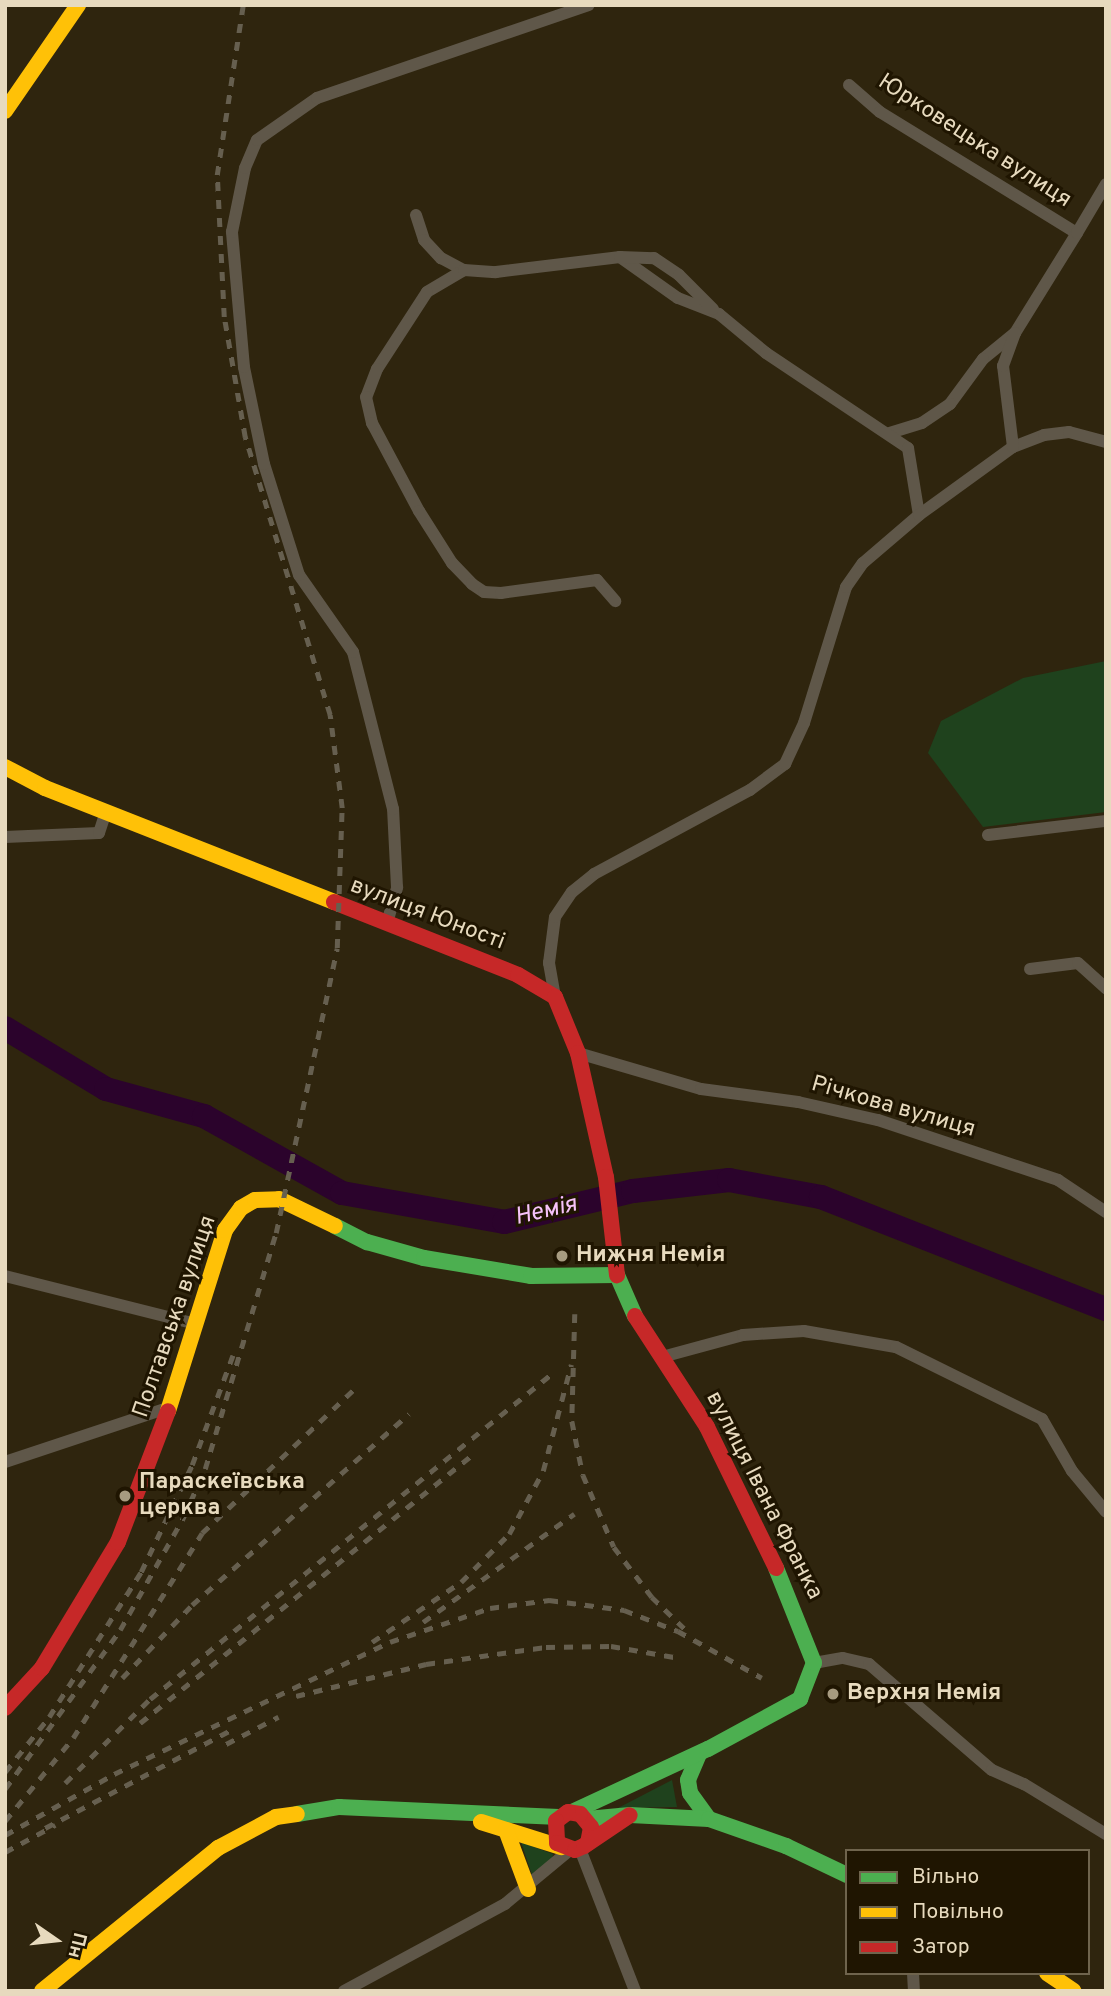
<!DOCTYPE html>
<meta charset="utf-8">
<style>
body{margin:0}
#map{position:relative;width:1111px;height:1996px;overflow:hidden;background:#2f250e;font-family:Overpass,sans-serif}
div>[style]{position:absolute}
.green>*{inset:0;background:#1f421d}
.river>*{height:24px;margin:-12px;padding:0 12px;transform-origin:12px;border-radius:12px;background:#2b032c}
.street>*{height:12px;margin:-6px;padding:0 6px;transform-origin:6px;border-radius:6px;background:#5f5749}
.fast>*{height:16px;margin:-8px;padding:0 8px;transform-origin:8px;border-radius:8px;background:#4caf50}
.slow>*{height:16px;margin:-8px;padding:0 8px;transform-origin:8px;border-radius:8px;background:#ffc107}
.jam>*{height:16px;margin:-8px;padding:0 8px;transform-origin:8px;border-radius:8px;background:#c62828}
.rail>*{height:4.5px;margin-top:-2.25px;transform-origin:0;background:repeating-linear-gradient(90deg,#665f4f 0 9px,transparent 0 18px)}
.dots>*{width:19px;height:19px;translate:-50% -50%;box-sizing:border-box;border:4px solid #1f1501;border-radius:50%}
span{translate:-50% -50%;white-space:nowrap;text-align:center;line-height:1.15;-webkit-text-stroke:6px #1f1501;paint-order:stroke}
.street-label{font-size:23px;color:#e7dabe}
.poi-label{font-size:23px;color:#e7dabe;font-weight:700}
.left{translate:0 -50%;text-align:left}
.water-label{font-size:24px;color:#f6c3fa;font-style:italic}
.frame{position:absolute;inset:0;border:7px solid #e7dabe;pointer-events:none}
.legend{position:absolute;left:845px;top:1849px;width:245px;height:126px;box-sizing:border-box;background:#1f1501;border:2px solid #6f644d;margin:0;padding:9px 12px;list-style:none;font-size:21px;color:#e7dabe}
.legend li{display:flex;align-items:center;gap:14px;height:35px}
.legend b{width:35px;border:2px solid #6f644d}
.north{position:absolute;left:21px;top:1905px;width:70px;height:70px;-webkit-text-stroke:5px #1f1501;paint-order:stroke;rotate:104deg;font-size:19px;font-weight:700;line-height:28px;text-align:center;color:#e7dabe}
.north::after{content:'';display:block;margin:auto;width:24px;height:32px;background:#e7dabe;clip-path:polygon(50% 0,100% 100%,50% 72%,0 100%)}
</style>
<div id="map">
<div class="green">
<div style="clip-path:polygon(1106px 661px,1106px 812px,983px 827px,928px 753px,941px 721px,1023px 678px)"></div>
<div style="clip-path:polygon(672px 1780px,677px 1807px,618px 1808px)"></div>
<div style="clip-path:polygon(521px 1842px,553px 1854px,552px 1863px,532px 1875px)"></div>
</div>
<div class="river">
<div style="left:5px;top:1028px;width:118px;rotate:31.1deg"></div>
<div style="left:106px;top:1089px;width:102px;rotate:15.4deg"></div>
<div style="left:204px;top:1116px;width:158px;rotate:29.2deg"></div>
<div style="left:342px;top:1193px;width:165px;rotate:10.1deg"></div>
<div style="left:504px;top:1222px;width:133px;rotate:-13.5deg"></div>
<div style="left:633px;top:1191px;width:97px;rotate:-6.5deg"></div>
<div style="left:729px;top:1180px;width:94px;rotate:10.5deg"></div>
<div style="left:821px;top:1197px;width:306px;rotate:21.5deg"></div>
</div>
<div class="street">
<div style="left:849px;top:85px;width:41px;rotate:41.1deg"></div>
<div style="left:880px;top:112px;width:231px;rotate:31.6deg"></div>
<div style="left:1077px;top:233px;width:118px;rotate:121.8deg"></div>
<div style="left:1015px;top:333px;width:41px;rotate:140.9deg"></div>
<div style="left:983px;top:359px;width:56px;rotate:126.3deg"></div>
<div style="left:950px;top:404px;width:34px;rotate:146deg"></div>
<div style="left:922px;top:423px;width:34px;rotate:163deg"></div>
<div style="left:416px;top:215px;width:26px;rotate:72deg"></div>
<div style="left:424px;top:240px;width:25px;rotate:47deg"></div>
<div style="left:441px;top:258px;width:26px;rotate:28deg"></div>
<div style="left:464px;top:270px;width:43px;rotate:149.3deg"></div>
<div style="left:427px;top:292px;width:92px;rotate:123deg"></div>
<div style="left:377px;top:369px;width:30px;rotate:111deg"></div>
<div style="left:366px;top:397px;width:27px;rotate:77deg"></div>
<div style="left:372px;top:423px;width:100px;rotate:61.9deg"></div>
<div style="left:419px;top:511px;width:62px;rotate:57.6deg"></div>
<div style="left:452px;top:563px;width:29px;rotate:46deg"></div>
<div style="left:472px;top:584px;width:14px;rotate:34deg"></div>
<div style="left:484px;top:592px;width:17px;rotate:3deg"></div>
<div style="left:501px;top:593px;width:97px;rotate:-7.7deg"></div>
<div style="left:597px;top:580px;width:28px;rotate:49deg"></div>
<div style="left:1077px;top:233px;width:57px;rotate:-59.4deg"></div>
<div style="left:620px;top:257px;width:71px;rotate:35.3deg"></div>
<div style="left:678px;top:298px;width:44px;rotate:21.3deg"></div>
<div style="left:719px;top:314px;width:61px;rotate:39.7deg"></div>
<div style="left:766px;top:353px;width:171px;rotate:33.8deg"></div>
<div style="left:908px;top:448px;width:68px;rotate:80.7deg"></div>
<div style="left:464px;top:270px;width:32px;rotate:4deg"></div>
<div style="left:496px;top:272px;width:125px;rotate:-6.9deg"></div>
<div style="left:620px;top:257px;width:34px;rotate:2deg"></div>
<div style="left:654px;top:258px;width:30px;rotate:34deg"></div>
<div style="left:679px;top:275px;width:48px;rotate:45deg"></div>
<div style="left:1013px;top:447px;width:33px;rotate:-21deg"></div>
<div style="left:1044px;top:435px;width:25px;rotate:-7deg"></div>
<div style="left:1069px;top:432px;width:38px;rotate:15deg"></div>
<div style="left:988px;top:835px;width:119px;rotate:-6.8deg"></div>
<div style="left:5px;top:837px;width:94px;rotate:-2.4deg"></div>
<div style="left:99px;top:833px;width:22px;rotate:-72deg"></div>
<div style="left:387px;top:923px;width:37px;rotate:-74deg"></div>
<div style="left:397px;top:887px;width:78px;rotate:-92.9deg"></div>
<div style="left:393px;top:809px;width:162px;rotate:-104.3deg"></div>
<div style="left:353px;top:652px;width:94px;rotate:-125deg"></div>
<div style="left:299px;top:575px;width:116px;rotate:-107.5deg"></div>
<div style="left:264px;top:464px;width:99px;rotate:-101.7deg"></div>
<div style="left:244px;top:367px;width:136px;rotate:-95.1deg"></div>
<div style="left:232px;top:232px;width:65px;rotate:-78.5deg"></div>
<div style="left:245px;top:168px;width:30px;rotate:-67deg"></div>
<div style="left:257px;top:140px;width:73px;rotate:-35deg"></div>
<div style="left:317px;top:98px;width:287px;rotate:-18.9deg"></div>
<div style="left:1030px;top:969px;width:48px;rotate:-7.1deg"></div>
<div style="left:1078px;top:963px;width:38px;rotate:42deg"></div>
<div style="left:555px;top:997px;width:35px;rotate:-100deg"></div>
<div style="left:549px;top:963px;width:46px;rotate:-82.6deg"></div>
<div style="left:555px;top:917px;width:30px;rotate:-56deg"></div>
<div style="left:572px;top:892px;width:28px;rotate:-39deg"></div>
<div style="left:594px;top:874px;width:177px;rotate:-28.3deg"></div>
<div style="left:750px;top:790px;width:44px;rotate:-36.6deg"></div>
<div style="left:785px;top:764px;width:45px;rotate:-65.1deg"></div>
<div style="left:804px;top:723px;width:142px;rotate:-72.8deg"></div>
<div style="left:846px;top:587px;width:29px;rotate:-55deg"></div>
<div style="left:863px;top:563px;width:74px;rotate:-40.6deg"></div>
<div style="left:919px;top:515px;width:116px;rotate:-35.9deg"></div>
<div style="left:1013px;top:447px;width:82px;rotate:-97deg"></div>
<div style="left:1003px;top:366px;width:35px;rotate:-70deg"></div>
<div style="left:578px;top:1053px;width:128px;rotate:16.3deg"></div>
<div style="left:701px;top:1089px;width:98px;rotate:7.6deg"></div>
<div style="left:798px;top:1102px;width:82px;rotate:12.7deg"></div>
<div style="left:878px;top:1120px;width:190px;rotate:18.4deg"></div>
<div style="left:1058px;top:1180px;width:58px;rotate:33.7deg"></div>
<div style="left:5px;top:1276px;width:197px;rotate:14.1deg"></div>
<div style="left:662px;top:1357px;width:84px;rotate:-15.2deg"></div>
<div style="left:743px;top:1335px;width:61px;rotate:-3.8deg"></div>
<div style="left:804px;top:1331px;width:93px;rotate:9.9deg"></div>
<div style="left:896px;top:1347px;width:163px;rotate:26.3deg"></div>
<div style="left:1042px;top:1419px;width:60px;rotate:60deg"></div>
<div style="left:1072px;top:1471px;width:53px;rotate:50.3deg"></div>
<div style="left:5px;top:1462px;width:174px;rotate:-18.4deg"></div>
<div style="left:814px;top:1663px;width:29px;rotate:-10deg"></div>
<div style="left:843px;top:1658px;width:27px;rotate:13deg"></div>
<div style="left:869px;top:1664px;width:162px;rotate:40.8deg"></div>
<div style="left:992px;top:1770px;width:35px;rotate:24deg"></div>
<div style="left:1024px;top:1784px;width:96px;rotate:31.4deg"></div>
<div style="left:580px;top:1849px;width:152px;rotate:68.8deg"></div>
<div style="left:913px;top:1973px;width:18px;rotate:87deg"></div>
<div style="left:344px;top:1991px;width:183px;rotate:-28.4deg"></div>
<div style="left:505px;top:1904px;width:85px;rotate:-39.7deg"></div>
</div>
<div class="fast">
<div style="left:335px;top:1226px;width:36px;rotate:27deg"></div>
<div style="left:367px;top:1242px;width:59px;rotate:15.7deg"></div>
<div style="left:424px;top:1258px;width:109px;rotate:9.5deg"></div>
<div style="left:531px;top:1276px;width:86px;rotate:-0.7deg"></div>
<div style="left:617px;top:1275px;width:45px;rotate:66.3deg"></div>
<div style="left:699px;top:1754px;width:28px;rotate:113deg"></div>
<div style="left:688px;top:1780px;width:13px;rotate:81deg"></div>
<div style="left:690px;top:1793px;width:32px;rotate:54deg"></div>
<div style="left:572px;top:1812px;width:150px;rotate:-24.9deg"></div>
<div style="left:708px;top:1749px;width:105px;rotate:-28.5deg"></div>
<div style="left:800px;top:1699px;width:39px;rotate:-69deg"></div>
<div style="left:814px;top:1663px;width:102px;rotate:-111.8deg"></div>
<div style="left:297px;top:1814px;width:43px;rotate:-9.5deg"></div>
<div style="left:339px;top:1807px;width:220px;rotate:2.6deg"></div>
<div style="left:587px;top:1819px;width:43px;rotate:-5.3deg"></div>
<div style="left:630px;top:1815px;width:79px;rotate:2.9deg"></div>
<div style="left:709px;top:1819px;width:82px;rotate:19.3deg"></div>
<div style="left:786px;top:1846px;width:68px;rotate:25.4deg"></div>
</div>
<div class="slow">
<div style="left:5px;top:111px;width:129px;rotate:-55.4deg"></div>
<div style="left:5px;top:767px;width:45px;rotate:27.7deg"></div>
<div style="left:45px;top:788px;width:311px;rotate:21.5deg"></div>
<div style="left:168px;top:1411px;width:190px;rotate:-72.5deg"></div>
<div style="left:225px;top:1230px;width:27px;rotate:-54deg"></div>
<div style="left:241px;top:1208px;width:16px;rotate:-30deg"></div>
<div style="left:255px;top:1200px;width:24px;rotate:-2deg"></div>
<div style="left:279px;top:1199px;width:62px;rotate:25.7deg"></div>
<div style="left:481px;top:1822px;width:84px;rotate:17.4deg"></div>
<div style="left:506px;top:1830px;width:63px;rotate:69.6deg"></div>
<div style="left:1047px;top:1973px;width:32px;rotate:34deg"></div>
<div style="left:42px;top:1991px;width:227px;rotate:-39.1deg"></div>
<div style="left:218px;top:1848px;width:66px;rotate:-28.1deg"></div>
<div style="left:276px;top:1817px;width:21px;rotate:-8deg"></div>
</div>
<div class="jam">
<div style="left:334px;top:902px;width:198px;rotate:21.6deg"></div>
<div style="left:518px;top:975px;width:43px;rotate:30.7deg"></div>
<div style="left:555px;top:997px;width:61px;rotate:67.7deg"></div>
<div style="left:578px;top:1053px;width:127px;rotate:77.3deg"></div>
<div style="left:606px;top:1177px;width:99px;rotate:83.6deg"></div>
<div style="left:635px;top:1316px;width:132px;rotate:57deg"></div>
<div style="left:707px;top:1427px;width:157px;rotate:63.9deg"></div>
<div style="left:5px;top:1708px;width:54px;rotate:-47.2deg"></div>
<div style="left:42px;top:1668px;width:147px;rotate:-58.9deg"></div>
<div style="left:118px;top:1542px;width:140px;rotate:-69.1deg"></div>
<div style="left:588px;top:1843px;width:16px;rotate:-79deg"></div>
<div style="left:591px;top:1827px;width:17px;rotate:-130deg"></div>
<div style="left:580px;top:1814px;width:12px;rotate:-171deg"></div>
<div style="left:568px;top:1812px;width:15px;rotate:143deg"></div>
<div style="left:556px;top:1821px;width:22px;rotate:87deg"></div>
<div style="left:557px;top:1843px;width:19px;rotate:21deg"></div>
<div style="left:575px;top:1850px;width:10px;rotate:-24deg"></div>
<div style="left:584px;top:1846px;width:55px;rotate:-34deg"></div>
</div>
<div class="rail">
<div style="left:575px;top:1314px;width:107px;rotate:91.6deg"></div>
<div style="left:572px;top:1421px;width:55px;rotate:78.5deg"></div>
<div style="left:583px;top:1475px;width:78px;rotate:66.7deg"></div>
<div style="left:614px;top:1547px;width:63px;rotate:52.8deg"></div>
<div style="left:652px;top:1597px;width:46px;rotate:44.1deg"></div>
<div style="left:423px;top:1622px;width:186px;rotate:-35.6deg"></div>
<div style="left:372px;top:1642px;width:107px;rotate:-34deg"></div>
<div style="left:461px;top:1582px;width:68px;rotate:-45deg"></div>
<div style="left:509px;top:1534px;width:72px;rotate:-61.6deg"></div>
<div style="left:543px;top:1471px;width:110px;rotate:-75.2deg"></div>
<div style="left:122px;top:1678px;width:101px;rotate:-46.2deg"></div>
<div style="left:192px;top:1605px;width:289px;rotate:-41.4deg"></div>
<div style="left:296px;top:1696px;width:134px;rotate:-13.8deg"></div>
<div style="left:426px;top:1664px;width:121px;rotate:-8.1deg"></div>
<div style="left:546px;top:1647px;width:65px;rotate:-0.9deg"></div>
<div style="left:611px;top:1646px;width:64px;rotate:9.9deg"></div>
<div style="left:140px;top:1723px;width:425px;rotate:-38.9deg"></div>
<div style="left:226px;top:1744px;width:59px;rotate:-27.4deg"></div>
<div style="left:5px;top:1772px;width:70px;rotate:-51.3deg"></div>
<div style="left:49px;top:1717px;width:172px;rotate:-57.6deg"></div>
<div style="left:141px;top:1572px;width:119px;rotate:-64.5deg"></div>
<div style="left:192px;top:1465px;width:117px;rotate:-69.6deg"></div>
<div style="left:65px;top:1783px;width:120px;rotate:-44.7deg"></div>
<div style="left:150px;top:1699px;width:520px;rotate:-38.99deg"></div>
<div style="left:5px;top:1789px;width:196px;rotate:-54.1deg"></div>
<div style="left:120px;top:1630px;width:129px;rotate:-60.6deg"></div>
<div style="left:183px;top:1518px;width:54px;rotate:-65.8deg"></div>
<div style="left:205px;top:1469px;width:246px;rotate:-73.3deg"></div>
<div style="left:276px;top:1233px;width:291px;rotate:-77.9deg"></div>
<div style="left:337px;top:948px;width:140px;rotate:-88deg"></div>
<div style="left:342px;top:808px;width:94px;rotate:-97.4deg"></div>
<div style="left:330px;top:715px;width:291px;rotate:-107deg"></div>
<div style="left:245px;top:437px;width:122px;rotate:-99.9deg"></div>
<div style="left:224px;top:317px;width:142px;rotate:-92.8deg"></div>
<div style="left:217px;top:175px;width:172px;rotate:-81.3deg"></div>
<div style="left:5px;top:1821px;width:107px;rotate:-50.7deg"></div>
<div style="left:73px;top:1738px;width:242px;rotate:-57.8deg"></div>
<div style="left:202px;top:1533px;width:208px;rotate:-43.4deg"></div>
<div style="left:45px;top:1828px;width:215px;rotate:-27.8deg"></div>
<div style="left:5px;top:1835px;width:125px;rotate:-29.2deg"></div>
<div style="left:114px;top:1774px;width:306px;rotate:-25.6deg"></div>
<div style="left:390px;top:1642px;width:106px;rotate:-18.8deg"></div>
<div style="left:490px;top:1608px;width:60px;rotate:-7.7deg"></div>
<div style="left:549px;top:1600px;width:76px;rotate:7.6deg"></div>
<div style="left:624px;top:1610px;width:58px;rotate:21.3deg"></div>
<div style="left:678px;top:1631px;width:96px;rotate:29.2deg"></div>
<div style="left:5px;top:1852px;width:57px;rotate:-28.4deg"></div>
</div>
<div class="dots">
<div style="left:562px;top:1256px;background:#a79b80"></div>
<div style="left:125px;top:1496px;background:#a79b80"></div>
<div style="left:833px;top:1694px;background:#a79b80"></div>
</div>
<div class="street-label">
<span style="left:974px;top:142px;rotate:33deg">Юрковецька вулиця</span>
<span style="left:427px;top:915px;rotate:21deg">вулиця Юності</span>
<span style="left:893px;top:1108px;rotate:16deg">Річкова вулиця</span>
<span style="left:176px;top:1317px;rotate:-71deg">Полтавська вулиця</span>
<span style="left:763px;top:1496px;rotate:63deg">вулиця Івана Франка</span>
</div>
<div class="poi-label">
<span class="left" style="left:576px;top:1256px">Нижня Немія</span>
<span class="left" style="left:139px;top:1496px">Параскеївська<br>церква</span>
<span class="left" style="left:847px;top:1694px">Верхня Немія</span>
</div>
<div class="water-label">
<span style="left:546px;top:1212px;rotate:-13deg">Немія</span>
</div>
<div class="frame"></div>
<ul class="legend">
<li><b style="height:9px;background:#4caf50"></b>Вільно</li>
<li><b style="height:9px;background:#ffc107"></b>Повільно</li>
<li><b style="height:9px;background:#c62828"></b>Затор</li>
</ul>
<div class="north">Пн</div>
</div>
